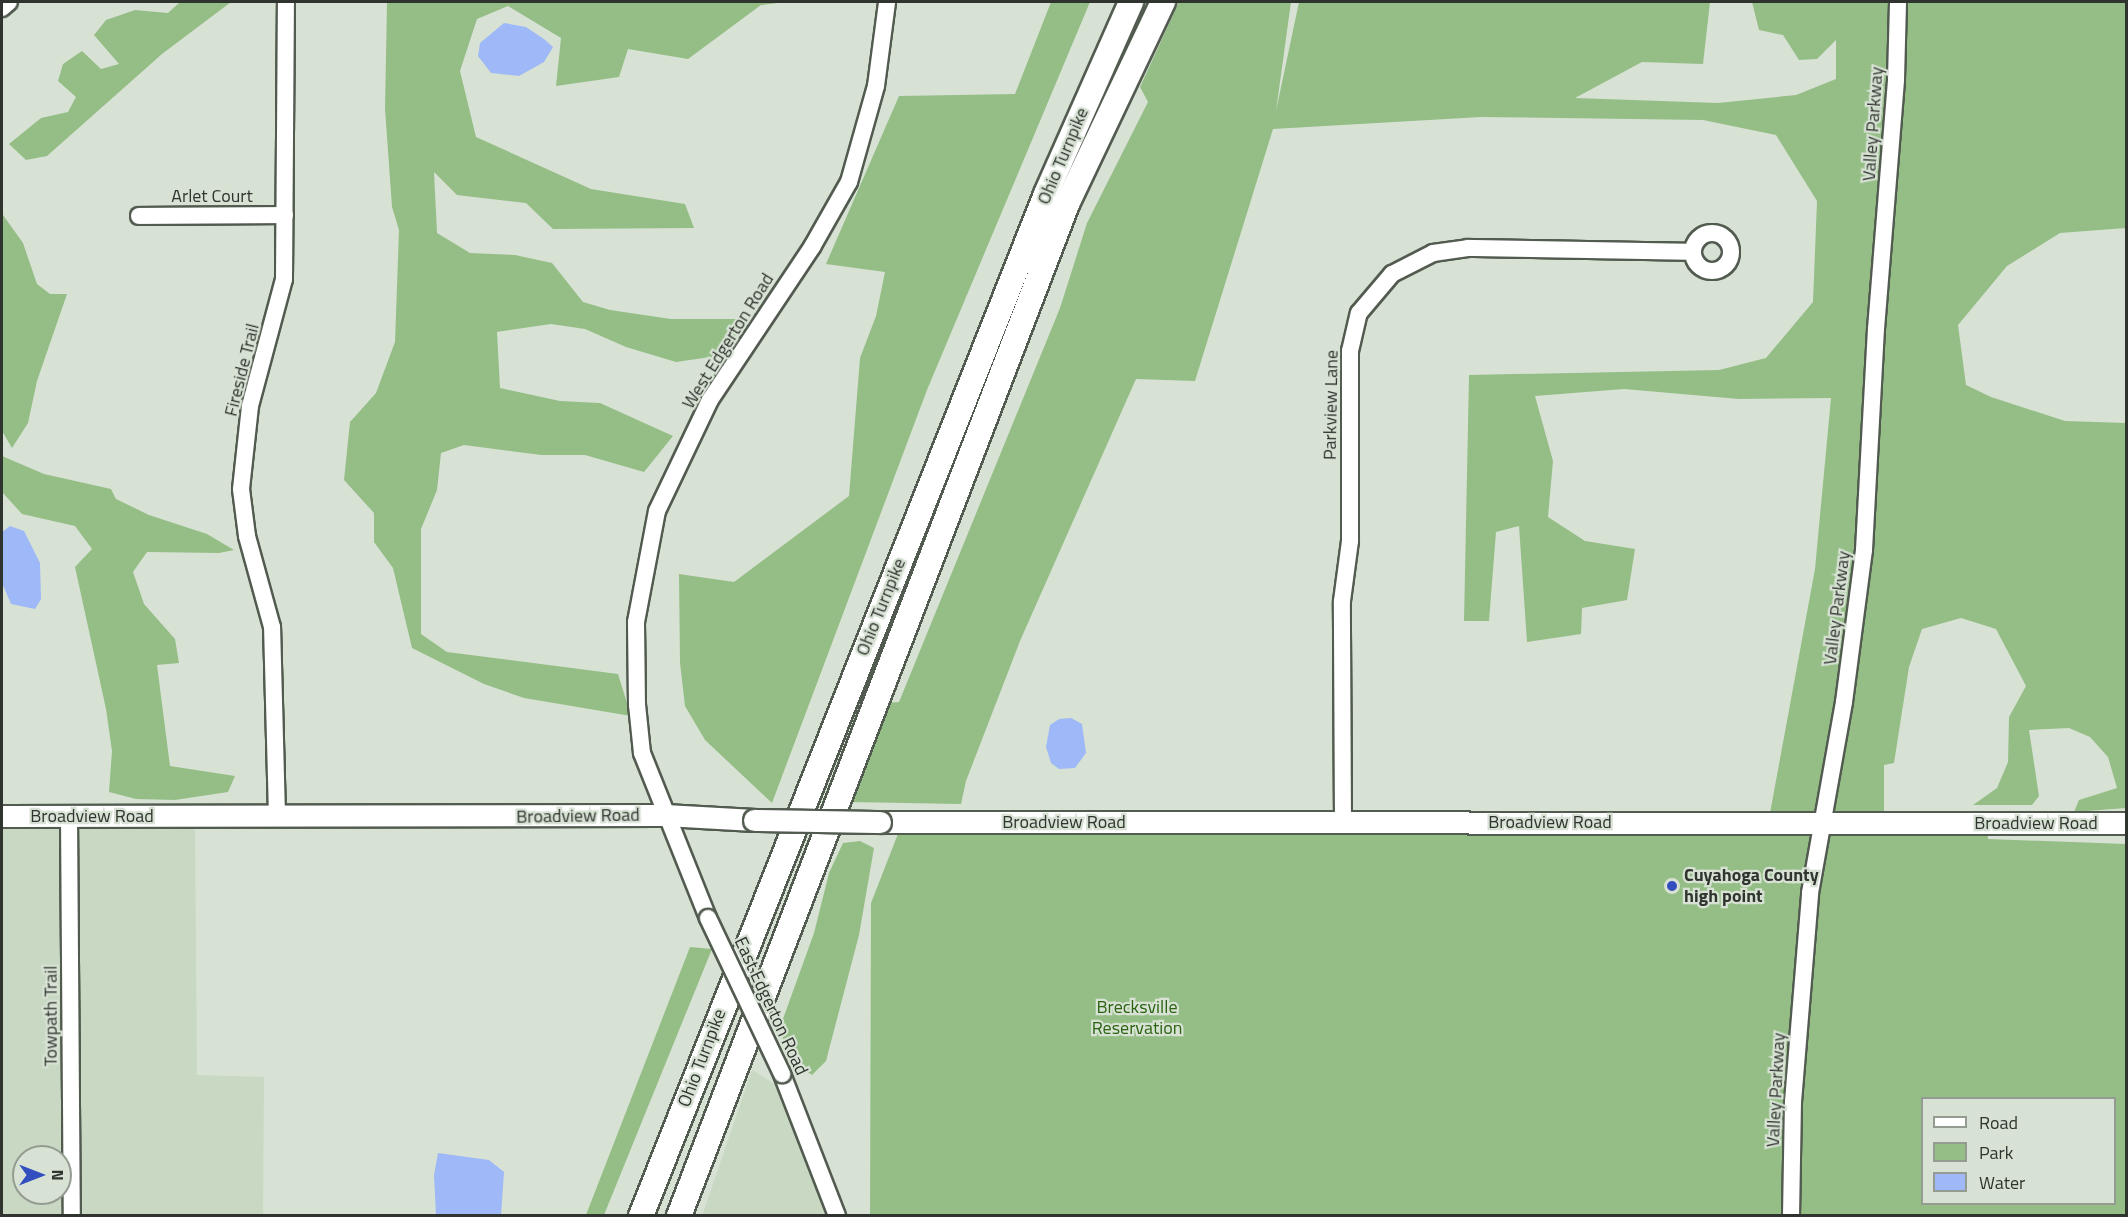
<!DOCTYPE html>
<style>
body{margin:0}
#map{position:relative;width:2128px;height:1217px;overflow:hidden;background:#d7e2d4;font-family:"Titillium Web",sans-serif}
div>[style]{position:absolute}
.built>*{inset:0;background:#c8d8c3}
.green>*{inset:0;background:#95be87}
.water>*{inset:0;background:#9fb8f8}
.roads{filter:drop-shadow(2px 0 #525b4f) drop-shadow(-2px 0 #525b4f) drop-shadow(0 2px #525b4f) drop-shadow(0 -2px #525b4f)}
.minor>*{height:16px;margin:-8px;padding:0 8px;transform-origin:8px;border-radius:8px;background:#fff}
.minor>.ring{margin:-8px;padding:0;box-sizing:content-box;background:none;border:16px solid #fff;border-radius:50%}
.major>*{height:21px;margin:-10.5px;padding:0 10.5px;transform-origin:10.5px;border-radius:10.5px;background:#fff}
.highway>*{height:24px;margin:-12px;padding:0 12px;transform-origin:12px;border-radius:12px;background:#fff}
.bridges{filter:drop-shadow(2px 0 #525b4f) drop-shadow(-2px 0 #525b4f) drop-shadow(0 2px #525b4f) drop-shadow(0 -2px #525b4f)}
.minor-bridge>*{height:16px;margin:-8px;padding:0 8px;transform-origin:8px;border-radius:8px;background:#fff}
.major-bridge>*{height:21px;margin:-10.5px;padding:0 10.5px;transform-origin:10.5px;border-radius:10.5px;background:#fff}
.dots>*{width:16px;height:16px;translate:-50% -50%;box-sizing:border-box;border:3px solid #d7e2d4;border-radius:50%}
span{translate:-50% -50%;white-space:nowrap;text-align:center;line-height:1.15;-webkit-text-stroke:4.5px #d7e2d4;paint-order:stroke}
.street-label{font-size:18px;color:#30342f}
.poi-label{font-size:18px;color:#30342f;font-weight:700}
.left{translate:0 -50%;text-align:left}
.park-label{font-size:18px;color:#2b6311}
.frame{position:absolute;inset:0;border:3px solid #30342f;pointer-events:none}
.legend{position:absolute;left:1921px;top:1097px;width:195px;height:108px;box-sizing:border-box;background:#d7e2d4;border:2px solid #949c92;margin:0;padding:8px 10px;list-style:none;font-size:18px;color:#30342f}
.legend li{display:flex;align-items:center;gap:12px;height:30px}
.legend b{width:30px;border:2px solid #949c92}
.north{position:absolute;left:12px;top:1145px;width:60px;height:60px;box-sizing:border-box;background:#d7e2d4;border:2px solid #949c92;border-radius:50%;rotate:90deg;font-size:16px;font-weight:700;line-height:24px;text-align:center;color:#30342f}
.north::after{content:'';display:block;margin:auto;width:21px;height:27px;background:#324ebf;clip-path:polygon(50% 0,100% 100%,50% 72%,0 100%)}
</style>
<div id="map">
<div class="built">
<div style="clip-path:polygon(evenodd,2px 824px,195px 826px,197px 1075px,264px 1077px,263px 1214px,2px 1216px,2px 824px,24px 1157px,60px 1157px,60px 1193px,24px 1193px,24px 1157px)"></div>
<div style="clip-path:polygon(752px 1070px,782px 1089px,831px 1215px,702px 1216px)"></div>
</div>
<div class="green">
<div style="clip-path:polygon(180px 2px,231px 2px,162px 54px,47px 156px,26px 160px,9px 144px,41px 118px,68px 112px,76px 97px,58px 81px,63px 64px,82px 51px,101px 69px,119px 64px,94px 35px,106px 20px,135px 10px,168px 13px)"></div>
<div style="clip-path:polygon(387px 2px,785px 2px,761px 5px,688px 59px,628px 49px,619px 77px,556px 86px,561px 38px,508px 6px,477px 19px,460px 71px,476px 137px,591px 189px,685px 204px,694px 228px,553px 229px,526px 203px,457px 195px,434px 172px,437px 233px,470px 253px,515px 255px,552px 263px,583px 302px,610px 310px,671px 319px,745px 319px,724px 355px,676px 362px,626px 347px,585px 329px,551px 324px,497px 332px,500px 388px,560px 401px,600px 403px,673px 436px,644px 472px,585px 455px,541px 455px,464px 445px,441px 453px,437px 490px,421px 529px,421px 634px,447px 652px,618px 674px,631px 716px,524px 698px,484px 684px,412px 648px,393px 568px,374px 542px,374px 513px,344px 480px,350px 422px,376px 393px,395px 342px,399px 230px,392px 207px,385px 109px)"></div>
<div style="clip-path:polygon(1051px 2px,1090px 2px,927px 390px,772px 803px,705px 740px,685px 706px,680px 663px,679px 574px,734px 582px,849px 496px,860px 358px,876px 316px,885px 272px,826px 264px,899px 96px,1015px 94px)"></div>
<div style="clip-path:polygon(evenodd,1179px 2px,1291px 2px,1276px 111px,1299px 2px,1710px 2px,1703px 64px,1642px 62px,1575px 98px,1718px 103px,1796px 95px,1836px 79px,1836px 40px,1817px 59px,1799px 60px,1783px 35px,1759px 30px,1752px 2px,2126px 2px,2126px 228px,2060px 233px,2007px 266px,1958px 325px,1966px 385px,1991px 397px,2065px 421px,2126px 423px,2126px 808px,2074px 812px,2079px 800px,2117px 788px,2108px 757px,2090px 737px,2069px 728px,2029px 730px,2039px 796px,2032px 805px,1973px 805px,1997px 788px,2008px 762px,2009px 717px,2026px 686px,1996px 629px,1961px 618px,1922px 629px,1909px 667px,1894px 763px,1884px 765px,1884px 824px,1987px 825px,1988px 839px,2126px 844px,2126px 1215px,870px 1215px,871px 903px,903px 821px,1768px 824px,1815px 569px,1831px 398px,1739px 399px,1624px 389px,1535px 396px,1553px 461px,1548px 517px,1585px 541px,1635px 549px,1627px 600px,1582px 608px,1581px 634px,1527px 642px,1519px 526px,1496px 532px,1489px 621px,1464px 621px,1469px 375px,1719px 370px,1766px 358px,1813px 302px,1817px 201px,1776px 135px,1703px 120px,1481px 117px,1273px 129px,1195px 381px,1136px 379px,1020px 641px,966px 781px,961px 804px,849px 802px,887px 703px,899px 702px,1060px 308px,1087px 223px,1148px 102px,1140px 87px,1179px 2px,1922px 1098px,2114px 1098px,2114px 1204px,1922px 1204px,1922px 1098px)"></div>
<div style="clip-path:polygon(3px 215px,23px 243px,37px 284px,50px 294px,67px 294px,37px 381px,28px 423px,12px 448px,2px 431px)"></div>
<div style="clip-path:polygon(2px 456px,44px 474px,111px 489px,116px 499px,149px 515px,207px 534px,234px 550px,219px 553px,147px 552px,133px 572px,144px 604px,175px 639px,179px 663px,157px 665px,170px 766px,235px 776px,228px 792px,175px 800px,136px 799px,109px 792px,112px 751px,106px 709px,75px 567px,92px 549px,75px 526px,22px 514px,2px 492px)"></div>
<div style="clip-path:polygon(860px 841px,874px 848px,859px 935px,826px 1061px,812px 1075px,795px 1064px,779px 1030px,814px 933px,829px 873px,843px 843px)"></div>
<div style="clip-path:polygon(690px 947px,712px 949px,604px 1215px,586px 1215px)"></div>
</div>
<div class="water">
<div style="clip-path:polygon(504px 23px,526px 27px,544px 39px,553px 47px,544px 62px,519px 76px,491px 73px,478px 56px,480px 43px)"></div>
<div style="clip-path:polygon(10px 526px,24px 531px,40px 563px,41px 599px,35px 609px,11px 604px,2px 583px,2px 532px)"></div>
<div style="clip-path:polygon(1071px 718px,1082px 724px,1086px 753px,1075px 768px,1059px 769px,1051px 763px,1046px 747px,1050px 725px,1059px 719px)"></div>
<div style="clip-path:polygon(438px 1153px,489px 1160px,504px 1172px,501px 1215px,436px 1215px,434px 1175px)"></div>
</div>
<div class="roads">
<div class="minor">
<div style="left:2px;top:8px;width:9px;rotate:-41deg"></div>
<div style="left:139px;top:216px;width:146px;rotate:-0.4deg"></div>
<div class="ring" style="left:1693px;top:233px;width:22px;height:22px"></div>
<div style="left:69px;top:816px;width:400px;rotate:89.6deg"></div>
<div style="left:277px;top:816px;width:189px;rotate:-91.5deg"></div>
<div style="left:272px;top:627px;width:94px;rotate:-105.4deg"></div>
<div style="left:247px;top:536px;width:47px;rotate:-97.3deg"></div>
<div style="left:241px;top:489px;width:83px;rotate:-83.8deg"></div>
<div style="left:250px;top:406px;width:131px;rotate:-75deg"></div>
<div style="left:284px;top:279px;width:277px;rotate:-89.6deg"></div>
<div style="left:1343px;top:821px;width:220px;rotate:-90.3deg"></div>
<div style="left:1342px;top:601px;width:61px;rotate:-82.4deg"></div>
<div style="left:1350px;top:541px;width:190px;rotate:-90deg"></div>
<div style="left:1350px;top:351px;width:39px;rotate:-77deg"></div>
<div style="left:1359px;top:313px;width:51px;rotate:-49.8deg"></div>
<div style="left:1392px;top:274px;width:46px;rotate:-27.1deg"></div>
<div style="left:1433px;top:253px;width:35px;rotate:-8deg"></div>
<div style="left:1468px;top:248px;width:225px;rotate:1deg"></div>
<div style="left:708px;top:918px;width:178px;rotate:-111.8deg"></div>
<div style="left:642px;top:753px;width:48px;rotate:-95.9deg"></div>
<div style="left:637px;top:705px;width:83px;rotate:-90.7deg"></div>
<div style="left:636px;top:622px;width:113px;rotate:-79.3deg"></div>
<div style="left:657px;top:511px;width:123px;rotate:-64.5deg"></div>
<div style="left:710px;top:400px;width:184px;rotate:-56.3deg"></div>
<div style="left:812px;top:247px;width:75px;rotate:-60.4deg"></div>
<div style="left:849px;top:182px;width:100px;rotate:-74.3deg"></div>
<div style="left:876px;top:86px;width:85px;rotate:-82.5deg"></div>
<div style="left:782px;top:1074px;width:152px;rotate:68.8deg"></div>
<div style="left:1791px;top:1216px;width:114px;rotate:-89deg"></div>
<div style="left:1793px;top:1102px;width:210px;rotate:-85.3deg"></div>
<div style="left:1810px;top:893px;width:194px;rotate:-79.9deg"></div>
<div style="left:1844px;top:702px;width:153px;rotate:-82.5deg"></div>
<div style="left:1864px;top:550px;width:221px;rotate:-86.9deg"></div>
<div style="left:1876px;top:329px;width:251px;rotate:-85.4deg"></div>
<div style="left:1896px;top:79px;width:77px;rotate:-88.5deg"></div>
</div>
<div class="major">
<div style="left:2px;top:816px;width:663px;rotate:-0.09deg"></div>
<div style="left:665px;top:815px;width:89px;rotate:3.2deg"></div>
<div style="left:880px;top:822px;width:1246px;rotate:0.05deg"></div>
</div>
<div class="highway">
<div style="left:641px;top:1216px;width:1099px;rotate:-68.38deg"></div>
<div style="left:1046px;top:194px;width:210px;rotate:-66.1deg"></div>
<div style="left:679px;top:1216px;width:1084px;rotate:-69.02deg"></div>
<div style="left:1067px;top:204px;width:224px;rotate:-64.6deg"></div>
</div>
</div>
<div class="bridges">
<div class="minor-bridge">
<div style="left:708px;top:918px;width:173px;rotate:64.6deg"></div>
</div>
<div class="major-bridge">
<div style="left:754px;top:820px;width:126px;rotate:0.9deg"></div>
</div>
</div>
<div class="dots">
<div style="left:1672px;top:886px;background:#324ebf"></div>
</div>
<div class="street-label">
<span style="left:1873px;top:124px;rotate:-86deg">Valley Parkway</span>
<span style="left:1063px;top:156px;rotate:-67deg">Ohio Turnpike</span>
<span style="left:212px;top:196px">Arlet Court</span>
<span style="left:728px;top:341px;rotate:-58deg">West Edgerton Road</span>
<span style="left:242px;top:370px;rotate:-76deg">Fireside Trail</span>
<span style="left:1331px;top:405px;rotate:-89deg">Parkview Lane</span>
<span style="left:881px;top:607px;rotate:-68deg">Ohio Turnpike</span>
<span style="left:1837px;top:608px;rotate:-83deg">Valley Parkway</span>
<span style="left:92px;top:816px">Broadview Road</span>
<span style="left:578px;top:816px;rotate:-1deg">Broadview Road</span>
<span style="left:1064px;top:822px">Broadview Road</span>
<span style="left:1550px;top:822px">Broadview Road</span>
<span style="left:2036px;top:823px">Broadview Road</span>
<span style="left:771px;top:1006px;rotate:65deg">East Edgerton Road</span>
<span style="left:51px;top:1016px;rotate:-90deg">Towpath Trail</span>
<span style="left:702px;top:1058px;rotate:-69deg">Ohio Turnpike</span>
<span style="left:1776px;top:1090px;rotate:-87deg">Valley Parkway</span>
</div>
<div class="poi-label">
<span class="left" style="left:1684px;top:886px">Cuyahoga County<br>high point</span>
</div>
<div class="park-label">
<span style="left:1137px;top:1018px">Brecksville<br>Reservation</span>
</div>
<div class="frame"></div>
<ul class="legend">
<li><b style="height:8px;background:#fff"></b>Road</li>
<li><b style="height:16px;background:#95be87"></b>Park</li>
<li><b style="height:16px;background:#9fb8f8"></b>Water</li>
</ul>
<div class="north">N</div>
</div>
